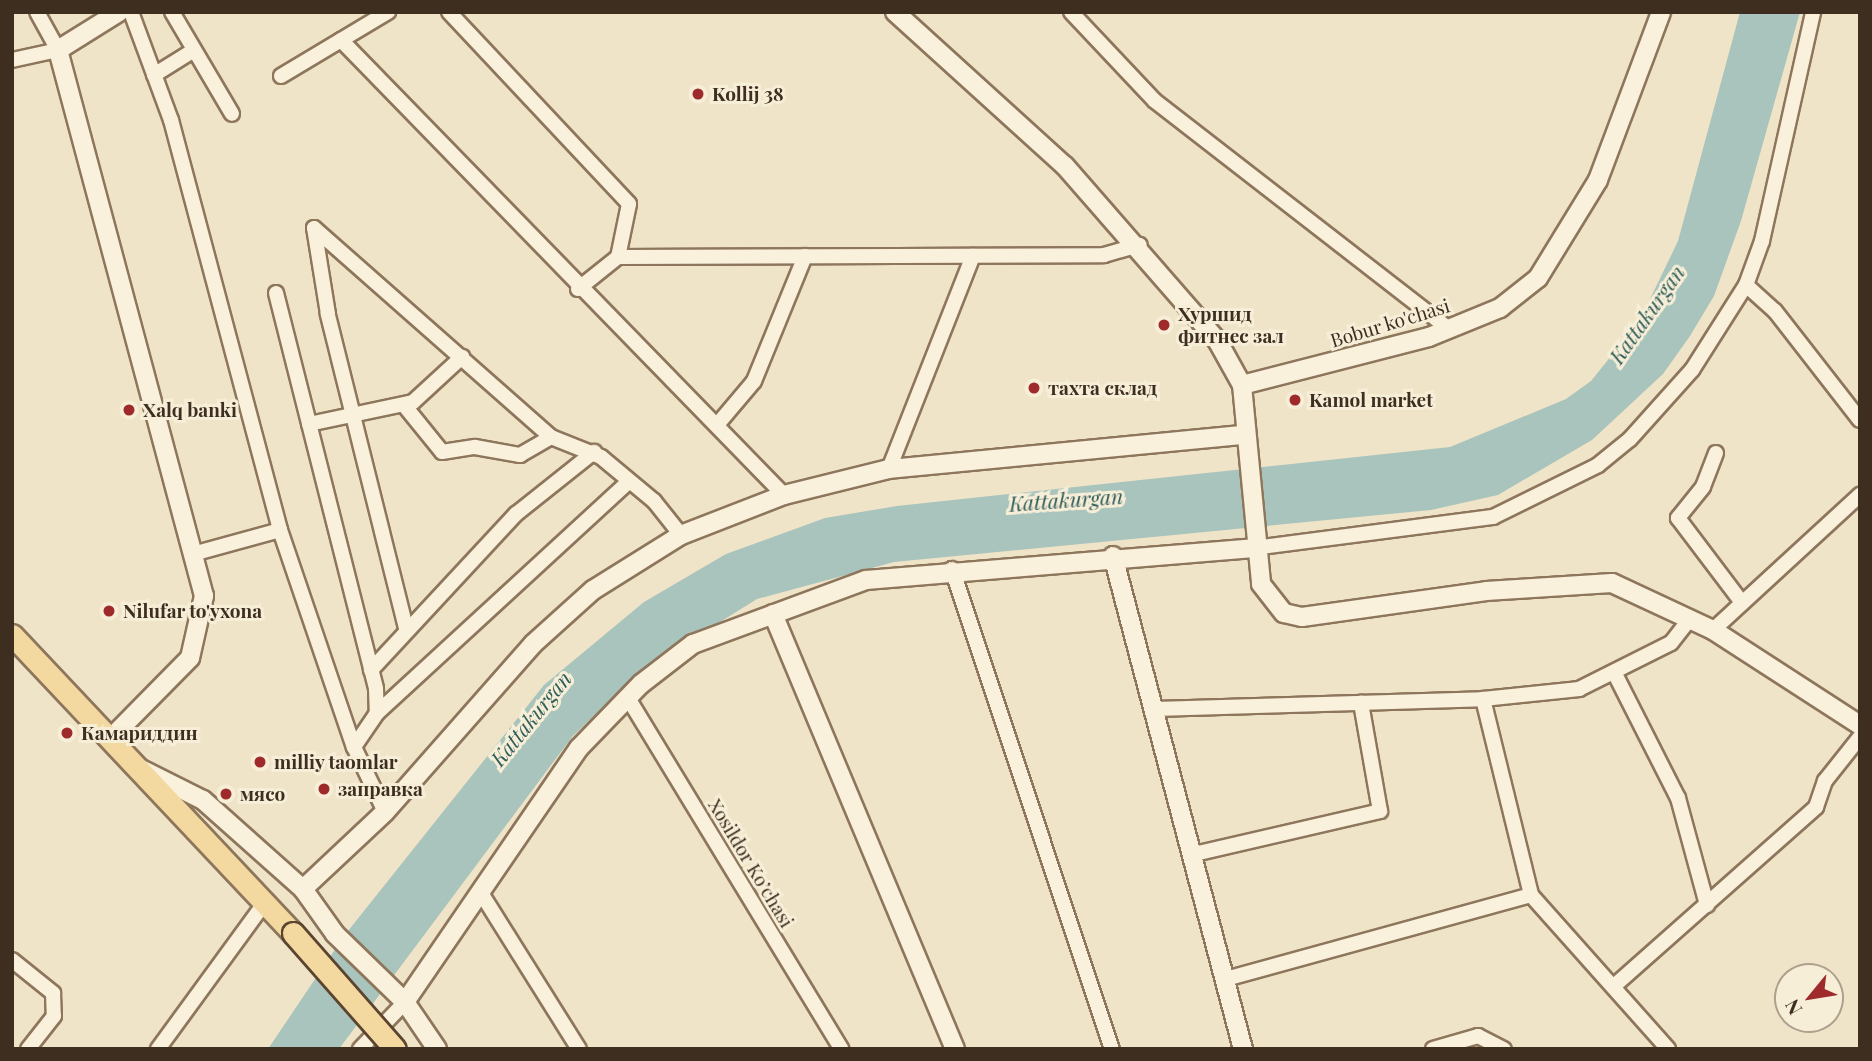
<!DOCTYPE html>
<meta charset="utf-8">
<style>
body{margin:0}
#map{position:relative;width:1872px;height:1061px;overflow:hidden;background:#f0e4c8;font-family:"Playfair Display",serif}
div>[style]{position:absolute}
.water>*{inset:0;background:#a9c4bc}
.roads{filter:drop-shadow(2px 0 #8d765c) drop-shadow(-2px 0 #8d765c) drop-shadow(0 2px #8d765c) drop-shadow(0 -2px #8d765c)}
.minor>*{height:14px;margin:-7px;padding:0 7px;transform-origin:7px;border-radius:7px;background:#faf1dc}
.tertiary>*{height:18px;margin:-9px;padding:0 9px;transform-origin:9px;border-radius:9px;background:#faf1dc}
.primary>*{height:21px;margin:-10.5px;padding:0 10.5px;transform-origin:10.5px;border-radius:10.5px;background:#f3d9a0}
.bridges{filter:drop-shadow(2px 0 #5b4430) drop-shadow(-2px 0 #5b4430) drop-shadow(0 2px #5b4430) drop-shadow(0 -2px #5b4430)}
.primary-bridge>*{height:21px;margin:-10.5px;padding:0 10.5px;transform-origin:10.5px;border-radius:10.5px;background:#f3d9a0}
.dots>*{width:19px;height:19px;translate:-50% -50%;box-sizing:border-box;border:4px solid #f7eed8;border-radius:50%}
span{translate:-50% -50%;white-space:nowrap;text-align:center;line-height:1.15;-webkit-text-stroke:6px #f7eed8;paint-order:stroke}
.poi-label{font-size:19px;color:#3d2e20;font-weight:700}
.left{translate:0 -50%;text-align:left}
.street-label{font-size:19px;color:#3d2e20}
.water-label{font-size:21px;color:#2f5d5a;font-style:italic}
.frame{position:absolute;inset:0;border:14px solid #3d2e20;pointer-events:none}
.north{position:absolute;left:1774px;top:963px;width:70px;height:70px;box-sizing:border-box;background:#f7eed8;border:2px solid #ada18e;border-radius:50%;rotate:240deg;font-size:19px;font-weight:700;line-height:28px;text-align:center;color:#3d2e20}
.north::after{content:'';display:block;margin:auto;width:24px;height:32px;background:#9e2a2b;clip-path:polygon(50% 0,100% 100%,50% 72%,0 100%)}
</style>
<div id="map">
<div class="water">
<div style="clip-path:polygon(1740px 12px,1800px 12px,1741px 221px,1714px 296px,1690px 336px,1663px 374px,1592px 440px,1498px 495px,1431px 510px,894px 562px,757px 599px,638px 673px,572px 737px,339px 1049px,268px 1049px,344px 936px,544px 685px,644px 602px,726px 554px,825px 518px,897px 506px,1450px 447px,1566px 399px,1591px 381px,1640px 320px,1678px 241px)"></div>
</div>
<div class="roads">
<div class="minor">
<div style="left:131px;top:12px;width:115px;rotate:69.7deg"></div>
<div style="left:171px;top:120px;width:424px;rotate:75.1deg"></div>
<div style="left:280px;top:530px;width:229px;rotate:71.2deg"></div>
<div style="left:354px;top:747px;width:72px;rotate:64.5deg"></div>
<div style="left:172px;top:12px;width:118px;rotate:59.5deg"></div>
<div style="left:449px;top:12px;width:263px;rotate:46.8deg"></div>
<div style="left:629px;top:204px;width:54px;rotate:101.7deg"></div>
<div style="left:1071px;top:12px;width:122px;rotate:46.7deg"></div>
<div style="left:1155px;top:101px;width:372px;rotate:37.8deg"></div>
<div style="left:341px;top:40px;width:635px;rotate:45.77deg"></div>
<div style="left:12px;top:60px;width:47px;rotate:-12.3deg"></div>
<div style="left:58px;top:50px;width:43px;rotate:-118.9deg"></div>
<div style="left:154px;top:75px;width:47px;rotate:-32deg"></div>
<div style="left:281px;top:76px;width:125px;rotate:-30.9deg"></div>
<div style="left:1746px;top:285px;width:39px;rotate:42deg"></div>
<div style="left:1775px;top:311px;width:138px;rotate:52.1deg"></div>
<div style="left:578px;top:289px;width:51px;rotate:-38.7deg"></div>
<div style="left:618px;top:257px;width:486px;rotate:-0.2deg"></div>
<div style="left:1104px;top:255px;width:37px;rotate:-16deg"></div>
<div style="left:276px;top:293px;width:408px;rotate:75.8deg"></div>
<div style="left:376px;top:689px;width:24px;rotate:88deg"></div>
<div style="left:377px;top:713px;width:41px;rotate:124.1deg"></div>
<div style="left:404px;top:405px;width:60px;rotate:51deg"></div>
<div style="left:442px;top:452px;width:33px;rotate:-9deg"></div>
<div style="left:475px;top:447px;width:46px;rotate:10.1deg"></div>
<div style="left:520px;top:455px;width:36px;rotate:-30deg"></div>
<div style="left:309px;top:424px;width:106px;rotate:-11.9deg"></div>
<div style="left:413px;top:402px;width:67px;rotate:-42.6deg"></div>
<div style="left:717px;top:425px;width:57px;rotate:-49.9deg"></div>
<div style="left:754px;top:381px;width:135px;rotate:-67.8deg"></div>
<div style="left:1716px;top:453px;width:36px;rotate:111deg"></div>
<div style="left:1703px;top:487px;width:40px;rotate:129deg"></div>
<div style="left:1678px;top:518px;width:103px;rotate:52.9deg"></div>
<div style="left:889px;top:469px;width:229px;rotate:-68.5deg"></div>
<div style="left:1254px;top:548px;width:241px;rotate:-7.4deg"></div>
<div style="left:1493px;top:517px;width:117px;rotate:-26.3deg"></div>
<div style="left:1598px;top:465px;width:41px;rotate:-39.1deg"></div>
<div style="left:1630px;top:439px;width:93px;rotate:-48.1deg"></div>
<div style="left:1692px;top:370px;width:101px;rotate:-57.6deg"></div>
<div style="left:1746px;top:285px;width:47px;rotate:-70deg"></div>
<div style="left:1762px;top:241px;width:235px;rotate:-77.4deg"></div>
<div style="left:193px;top:554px;width:90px;rotate:-15.4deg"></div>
<div style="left:952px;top:569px;width:506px;rotate:71.57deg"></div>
<div style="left:406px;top:628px;width:324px;rotate:-104deg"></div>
<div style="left:328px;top:314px;width:87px;rotate:-99.2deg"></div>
<div style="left:314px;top:228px;width:316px;rotate:41.4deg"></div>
<div style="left:551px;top:437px;width:54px;rotate:21.8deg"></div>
<div style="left:601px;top:457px;width:69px;rotate:39.7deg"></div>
<div style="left:654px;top:501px;width:43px;rotate:51.5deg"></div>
<div style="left:1713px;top:630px;width:200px;rotate:-42.6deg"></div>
<div style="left:371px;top:670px;width:213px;rotate:-47.1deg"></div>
<div style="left:516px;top:514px;width:100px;rotate:-38.5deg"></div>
<div style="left:1614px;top:672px;width:141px;rotate:63.1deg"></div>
<div style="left:1678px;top:798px;width:111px;rotate:74.8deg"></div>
<div style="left:628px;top:698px;width:411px;rotate:58.7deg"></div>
<div style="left:1483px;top:699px;width:202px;rotate:76.2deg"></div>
<div style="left:1531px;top:895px;width:206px;rotate:48.3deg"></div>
<div style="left:1155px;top:709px;width:328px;rotate:-1.7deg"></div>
<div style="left:1483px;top:699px;width:97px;rotate:-5.9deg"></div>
<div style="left:1579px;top:689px;width:103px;rotate:-26.6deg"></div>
<div style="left:1671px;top:643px;width:29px;rotate:-52deg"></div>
<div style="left:377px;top:713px;width:338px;rotate:-42.6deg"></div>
<div style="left:1194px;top:854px;width:191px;rotate:-13deg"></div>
<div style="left:1380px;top:811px;width:110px;rotate:-100deg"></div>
<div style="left:481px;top:893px;width:184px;rotate:57.9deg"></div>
<div style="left:12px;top:960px;width:53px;rotate:38.8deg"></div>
<div style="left:53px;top:993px;width:23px;rotate:88deg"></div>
<div style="left:54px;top:1016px;width:42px;rotate:128.2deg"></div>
<div style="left:1226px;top:979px;width:316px;rotate:-15.4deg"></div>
<div style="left:1614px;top:986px;width:270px;rotate:-41.5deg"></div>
<div style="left:1816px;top:807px;width:28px;rotate:-71deg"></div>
<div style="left:1825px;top:781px;width:56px;rotate:-51.5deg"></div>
<div style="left:158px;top:1049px;width:178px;rotate:-53.9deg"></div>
<div style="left:360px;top:1049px;width:65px;rotate:-46.2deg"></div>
<div style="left:1433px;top:1049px;width:47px;rotate:-16.1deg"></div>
<div style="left:1478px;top:1036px;width:29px;rotate:27deg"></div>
</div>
<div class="tertiary">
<div style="left:895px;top:12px;width:229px;rotate:42.2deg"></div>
<div style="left:1065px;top:166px;width:231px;rotate:48.9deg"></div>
<div style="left:1217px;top:340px;width:51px;rotate:60.9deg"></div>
<div style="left:1242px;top:385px;width:200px;rotate:84.5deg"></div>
<div style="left:1261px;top:584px;width:37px;rotate:52deg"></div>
<div style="left:1284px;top:613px;width:18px;rotate:13deg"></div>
<div style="left:1302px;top:617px;width:186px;rotate:-8deg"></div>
<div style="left:1486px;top:591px;width:126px;rotate:-3.6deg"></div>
<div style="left:1612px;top:583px;width:111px;rotate:25deg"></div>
<div style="left:1713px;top:630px;width:175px;rotate:32.9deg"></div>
<div style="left:1242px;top:385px;width:193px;rotate:-14.4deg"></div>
<div style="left:1429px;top:337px;width:77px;rotate:-22.2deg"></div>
<div style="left:1500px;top:308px;width:48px;rotate:-38.3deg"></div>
<div style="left:1538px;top:278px;width:115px;rotate:-58.5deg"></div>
<div style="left:1598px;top:180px;width:179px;rotate:-69.4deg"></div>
<div style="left:1113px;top:556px;width:510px;rotate:75.23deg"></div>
<div style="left:773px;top:614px;width:472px;rotate:67.3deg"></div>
<div style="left:110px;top:739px;width:114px;rotate:-45.4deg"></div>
<div style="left:190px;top:658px;width:64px;rotate:-77.3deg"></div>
<div style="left:204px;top:596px;width:565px;rotate:-104.97deg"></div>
<div style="left:58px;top:50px;width:72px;rotate:-31.9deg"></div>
<div style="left:139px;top:768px;width:72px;rotate:26.6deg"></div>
<div style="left:203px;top:800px;width:134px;rotate:41.7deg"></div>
<div style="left:303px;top:889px;width:55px;rotate:54.6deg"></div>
<div style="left:335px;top:934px;width:98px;rotate:44.2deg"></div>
<div style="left:405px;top:1002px;width:57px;rotate:55.8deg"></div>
<div style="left:303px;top:889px;width:112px;rotate:-43.2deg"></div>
<div style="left:385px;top:812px;width:224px;rotate:-48.6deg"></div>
<div style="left:533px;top:644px;width:81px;rotate:-42deg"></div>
<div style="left:593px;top:590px;width:104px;rotate:-32deg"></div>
<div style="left:681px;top:535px;width:110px;rotate:-21.2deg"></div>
<div style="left:784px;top:495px;width:108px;rotate:-13.9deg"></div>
<div style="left:889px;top:469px;width:358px;rotate:-5.5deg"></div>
<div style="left:405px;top:1002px;width:308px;rotate:-55.6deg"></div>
<div style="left:579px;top:748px;width:89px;rotate:-45.9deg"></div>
<div style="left:641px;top:684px;width:66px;rotate:-37.6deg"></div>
<div style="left:693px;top:644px;width:184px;rotate:-20.3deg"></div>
<div style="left:866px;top:580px;width:389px;rotate:-4.7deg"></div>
</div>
<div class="primary">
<div style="left:12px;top:635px;width:410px;rotate:46.7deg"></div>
</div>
</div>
<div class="bridges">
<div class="primary-bridge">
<div style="left:293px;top:933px;width:154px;rotate:48.7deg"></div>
</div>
</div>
<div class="dots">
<div style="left:698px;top:94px;background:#9e2a2b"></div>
<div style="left:1164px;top:325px;background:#9e2a2b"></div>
<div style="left:1034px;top:388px;background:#9e2a2b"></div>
<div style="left:1295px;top:400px;background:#9e2a2b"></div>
<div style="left:129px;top:410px;background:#9e2a2b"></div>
<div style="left:109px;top:611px;background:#9e2a2b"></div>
<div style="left:67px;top:733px;background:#9e2a2b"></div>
<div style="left:260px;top:762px;background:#9e2a2b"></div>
<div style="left:324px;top:789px;background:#9e2a2b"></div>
<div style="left:226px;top:794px;background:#9e2a2b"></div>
</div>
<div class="poi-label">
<span class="left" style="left:712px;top:94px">Kollij 38</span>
<span class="left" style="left:1178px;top:325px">Хуршид<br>фитнес зал</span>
<span class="left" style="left:1048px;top:388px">тахта склад</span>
<span class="left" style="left:1309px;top:400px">Kamol market</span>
<span class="left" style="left:143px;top:410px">Xalq banki</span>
<span class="left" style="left:123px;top:611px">Nilufar to'yxona</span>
<span class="left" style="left:81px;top:733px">Камариддин</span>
<span class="left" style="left:274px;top:762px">milliy taomlar</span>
<span class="left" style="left:338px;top:789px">заправка</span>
<span class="left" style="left:240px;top:794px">мясо</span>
</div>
<div class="street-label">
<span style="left:1390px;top:323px;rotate:-17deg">Bobur ko'chasi</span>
<span style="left:751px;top:863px;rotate:59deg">Xosildor Ko’chasi</span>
</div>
<div class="water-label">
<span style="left:1646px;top:314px;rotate:-55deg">Kattakurgan</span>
<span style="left:1066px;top:499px;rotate:-4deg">Kattakurgan</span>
<span style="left:530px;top:718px;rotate:-51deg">Kattakurgan</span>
</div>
<div class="frame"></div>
<div class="north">N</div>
</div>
